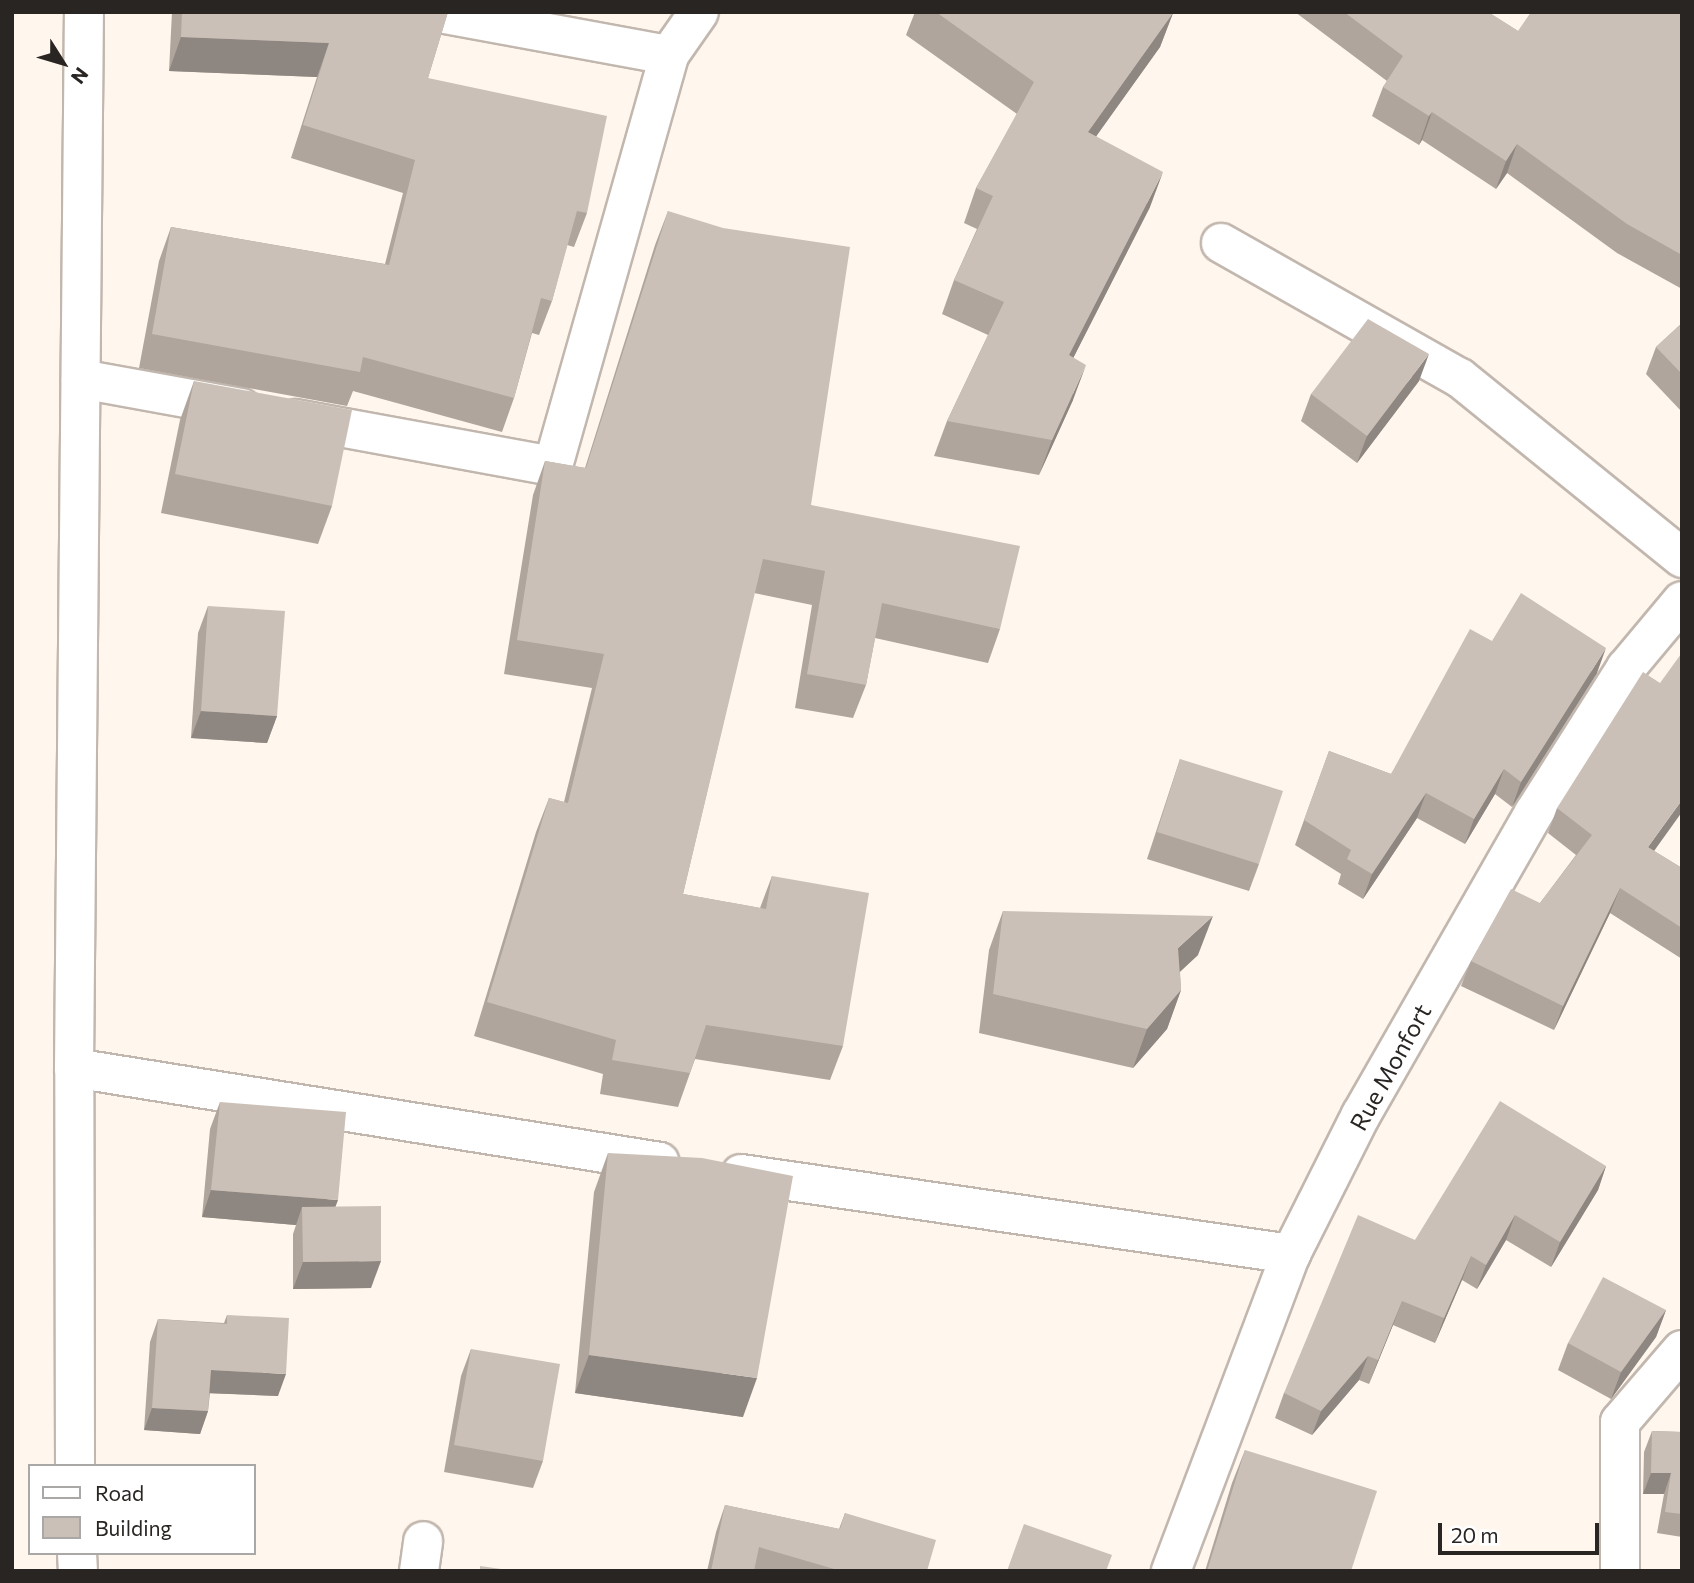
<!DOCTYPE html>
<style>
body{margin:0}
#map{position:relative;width:1694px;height:1583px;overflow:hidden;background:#fff6ee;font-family:Commissioner,sans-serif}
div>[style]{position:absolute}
.roads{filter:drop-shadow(2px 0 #c2b7ae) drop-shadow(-2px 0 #c2b7ae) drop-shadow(0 2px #c2b7ae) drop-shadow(0 -2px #c2b7ae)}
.minor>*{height:38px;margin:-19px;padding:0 19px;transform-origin:19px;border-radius:19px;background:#fff}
.wall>*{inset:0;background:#afa59d}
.shaded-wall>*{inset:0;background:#8e8680}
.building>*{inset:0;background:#cbc0b7}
span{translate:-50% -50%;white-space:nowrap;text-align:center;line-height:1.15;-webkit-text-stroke:5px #fff;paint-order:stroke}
.street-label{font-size:24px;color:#292522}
.frame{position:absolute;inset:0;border:14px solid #292522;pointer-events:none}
.legend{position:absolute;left:28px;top:1464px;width:228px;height:91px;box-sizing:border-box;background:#fff;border:2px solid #a9a8a7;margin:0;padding:9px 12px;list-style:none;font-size:21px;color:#292522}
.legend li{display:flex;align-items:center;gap:14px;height:35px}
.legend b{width:35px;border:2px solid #a9a8a7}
.north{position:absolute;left:28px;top:28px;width:70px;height:70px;-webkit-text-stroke:5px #fff;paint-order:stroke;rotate:127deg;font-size:19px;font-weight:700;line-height:28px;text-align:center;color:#292522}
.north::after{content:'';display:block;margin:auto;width:24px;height:32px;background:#292522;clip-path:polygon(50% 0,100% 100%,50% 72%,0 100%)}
.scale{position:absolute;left:1438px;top:1523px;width:161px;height:32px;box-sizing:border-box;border:4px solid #292522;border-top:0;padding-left:9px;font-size:21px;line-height:24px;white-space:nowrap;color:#292522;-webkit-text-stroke:5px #fff;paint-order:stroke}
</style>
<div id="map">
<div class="roads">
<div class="minor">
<div style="left:434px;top:12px;width:239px;rotate:10.4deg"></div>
<div style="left:1221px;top:243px;width:274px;rotate:29.5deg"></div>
<div style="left:1460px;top:378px;width:286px;rotate:39deg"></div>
<div style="left:81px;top:379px;width:163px;rotate:10.3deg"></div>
<div style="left:296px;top:419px;width:261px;rotate:10.4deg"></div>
<div style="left:553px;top:466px;width:427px;rotate:-74.2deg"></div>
<div style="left:669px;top:55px;width:52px;rotate:-55.1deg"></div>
<div style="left:74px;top:1068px;width:1056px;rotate:-89.46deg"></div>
<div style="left:741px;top:1174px;width:556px;rotate:8.28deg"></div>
<div style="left:75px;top:1466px;width:398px;rotate:-90.1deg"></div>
<div style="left:74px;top:1068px;width:593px;rotate:9.11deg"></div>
<div style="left:77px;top:1553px;width:18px;rotate:87deg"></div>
<div style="left:419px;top:1571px;width:30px;rotate:-82deg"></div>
<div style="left:1171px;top:1571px;width:339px;rotate:-69.3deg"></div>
<div style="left:1291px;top:1254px;width:156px;rotate:-63.3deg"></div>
<div style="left:1361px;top:1115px;width:348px;rotate:-60.2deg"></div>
<div style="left:1534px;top:813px;width:172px;rotate:-57.6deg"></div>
<div style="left:1626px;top:668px;width:87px;rotate:-50.1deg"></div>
<div style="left:1620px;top:1571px;width:149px;rotate:-90deg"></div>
<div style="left:1620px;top:1422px;width:95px;rotate:-49.3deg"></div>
</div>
</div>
<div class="wall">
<div style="clip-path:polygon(172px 12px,448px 12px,428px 78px,587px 213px,574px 247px,567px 245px,552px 301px,539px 335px,532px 333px,514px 398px,502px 432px,353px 391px,347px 406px,139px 368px,159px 261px,171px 227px,385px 264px,403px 193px,291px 158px,317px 77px,169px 71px)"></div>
<div style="clip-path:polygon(915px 12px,1173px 13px,1160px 47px,1096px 136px,1150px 207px,1073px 358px,1073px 400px,1039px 475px,934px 456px,947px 421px,988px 335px,942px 314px,954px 280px,977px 229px,964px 223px,976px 188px,1017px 114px,906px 35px)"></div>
<div style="clip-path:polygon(1295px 12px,1488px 12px,1518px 31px,1682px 12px,1682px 289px,1617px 253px,1507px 173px,1496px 189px,1422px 140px,1419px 145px,1372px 116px,1383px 87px,1387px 81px)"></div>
<div style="clip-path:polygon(668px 211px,811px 505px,1000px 629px,988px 663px,875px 638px,866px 685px,853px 718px,795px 708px,812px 605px,754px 593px,683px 894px,760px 908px,772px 876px,843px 1046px,830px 1080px,695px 1059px,678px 1107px,600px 1094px,603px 1074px,474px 1036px,536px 832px,549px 798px,564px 802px,592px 688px,504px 674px,533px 495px,545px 461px,585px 468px,655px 245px)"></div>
<div style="clip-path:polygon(1682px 323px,1682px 412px,1646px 374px,1656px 347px)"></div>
<div style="clip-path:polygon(194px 381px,332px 506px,318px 544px,161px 513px,180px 420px)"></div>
<div style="clip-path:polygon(1419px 381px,1357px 463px,1301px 421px,1311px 394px)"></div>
<div style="clip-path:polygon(208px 606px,277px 716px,267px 743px,191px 738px,198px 633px)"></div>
<div style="clip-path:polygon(1492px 641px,1597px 673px,1512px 807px,1495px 794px,1465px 844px,1417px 818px,1363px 899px,1338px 884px,1341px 874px,1295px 845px,1329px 751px,1391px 774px)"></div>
<div style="clip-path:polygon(1180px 759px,1259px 864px,1249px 891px,1147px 859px)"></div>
<div style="clip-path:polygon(1557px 808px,1654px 851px,1682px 868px,1682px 959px,1610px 913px,1554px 1030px,1461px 986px,1471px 961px,1540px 903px,1576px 855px,1548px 833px)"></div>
<div style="clip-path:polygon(1003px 911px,1198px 955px,1180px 972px,1181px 990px,1167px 1029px,1133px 1068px,979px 1033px,989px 950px)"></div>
<div style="clip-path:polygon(220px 1102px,335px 1207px,371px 1288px,293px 1289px,293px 1234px,296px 1225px,202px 1217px,210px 1129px)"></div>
<div style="clip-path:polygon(608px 1153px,743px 1417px,575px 1393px,594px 1192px)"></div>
<div style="clip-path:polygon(1606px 1166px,1598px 1190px,1551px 1267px,1506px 1240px,1477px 1289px,1462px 1280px,1435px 1343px,1393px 1325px,1369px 1384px,1359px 1380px,1312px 1435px,1275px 1418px,1284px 1393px,1415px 1240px)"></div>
<div style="clip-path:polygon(1666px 1310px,1656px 1337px,1611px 1399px,1558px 1370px,1568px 1343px)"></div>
<div style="clip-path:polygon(227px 1315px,278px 1396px,210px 1393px,208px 1411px,200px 1434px,144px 1430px,150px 1342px,158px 1319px,224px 1323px)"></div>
<div style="clip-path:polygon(471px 1349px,543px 1461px,533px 1488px,444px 1472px,461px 1376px)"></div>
<div style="clip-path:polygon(1652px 1431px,1682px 1432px,1682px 1537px,1657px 1533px,1664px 1494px,1643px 1494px,1644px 1452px)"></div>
<div style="clip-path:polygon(1245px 1450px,1351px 1571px,1205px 1571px,1232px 1483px)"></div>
<div style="clip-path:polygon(725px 1505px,839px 1529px,845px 1513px,927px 1571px,707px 1571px,716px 1532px)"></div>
</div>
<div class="shaded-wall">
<div style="clip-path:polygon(1173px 13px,1160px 47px,1075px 166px,1088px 132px)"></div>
<div style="clip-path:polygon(181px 37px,329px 43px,317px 77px,169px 71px)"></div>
<div style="clip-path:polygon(1432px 112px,1422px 140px,1419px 145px,1429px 116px)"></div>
<div style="clip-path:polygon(1517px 144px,1507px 173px,1496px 189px,1506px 161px)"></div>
<div style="clip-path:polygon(1163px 172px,1150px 207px,1057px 390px,1069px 355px)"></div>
<div style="clip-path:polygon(1429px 354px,1419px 381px,1357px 463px,1367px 436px)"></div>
<div style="clip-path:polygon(1086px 365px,1073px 400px,1039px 475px,1052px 440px)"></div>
<div style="clip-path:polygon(1606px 648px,1597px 673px,1512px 807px,1521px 782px)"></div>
<div style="clip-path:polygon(201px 711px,277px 716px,267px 743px,191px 738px)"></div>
<div style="clip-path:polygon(1504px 769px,1495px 794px,1465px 844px,1474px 819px)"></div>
<div style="clip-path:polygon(1426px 793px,1417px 818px,1363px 899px,1372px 874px)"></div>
<div style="clip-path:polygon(1682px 800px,1682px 812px,1639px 872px,1648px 847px)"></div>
<div style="clip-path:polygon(1620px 888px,1610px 913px,1554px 1030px,1563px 1006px)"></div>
<div style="clip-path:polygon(1213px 916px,1198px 955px,1164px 986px,1178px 948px)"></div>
<div style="clip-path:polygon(1181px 990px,1167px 1029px,1133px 1068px,1147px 1029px)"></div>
<div style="clip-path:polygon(1606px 1166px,1598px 1190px,1551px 1267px,1560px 1242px)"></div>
<div style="clip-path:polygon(211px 1190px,338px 1200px,328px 1227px,302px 1207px,296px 1225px,202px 1217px)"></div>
<div style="clip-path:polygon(1515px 1215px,1506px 1240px,1477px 1289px,1486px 1265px)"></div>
<div style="clip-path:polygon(1471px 1256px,1462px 1280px,1435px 1343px,1444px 1318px)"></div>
<div style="clip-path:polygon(381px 1261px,371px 1288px,293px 1289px,303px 1262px)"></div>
<div style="clip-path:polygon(1402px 1301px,1393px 1325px,1369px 1384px,1378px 1360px)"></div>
<div style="clip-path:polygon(1666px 1310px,1656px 1337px,1611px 1399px,1621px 1372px)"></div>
<div style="clip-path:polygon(589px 1355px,757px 1378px,743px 1417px,575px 1393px)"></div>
<div style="clip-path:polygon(1368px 1356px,1359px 1380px,1312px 1435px,1321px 1411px)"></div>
<div style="clip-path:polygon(211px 1370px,286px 1374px,278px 1396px,203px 1393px)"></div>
<div style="clip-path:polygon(152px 1408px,208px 1411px,200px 1434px,144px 1430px)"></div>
<div style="clip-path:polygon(1651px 1473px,1671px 1473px,1664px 1494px,1643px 1494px)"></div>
</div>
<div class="building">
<div style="clip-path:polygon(182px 12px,448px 12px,428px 78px,607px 116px,587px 213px,577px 211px,552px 301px,541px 298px,514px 398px,363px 357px,360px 372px,152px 334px,171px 227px,389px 265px,415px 160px,303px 125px,329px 43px,181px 37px)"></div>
<div style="clip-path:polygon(936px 12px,1173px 13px,1088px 132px,1163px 172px,1069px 355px,1086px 365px,1052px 440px,947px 421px,1004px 302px,954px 280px,993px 196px,976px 188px,1034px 82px)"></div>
<div style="clip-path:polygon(1344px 12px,1488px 12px,1518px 31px,1531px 12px,1682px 12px,1682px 255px,1627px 224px,1517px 144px,1506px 161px,1432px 112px,1429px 116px,1383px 87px,1403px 56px)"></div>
<div style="clip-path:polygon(668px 211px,723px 228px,850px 247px,811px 505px,1020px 546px,1000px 629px,882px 603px,866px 685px,807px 674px,825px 571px,763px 559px,683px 894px,766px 909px,772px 876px,869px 893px,843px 1046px,706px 1025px,690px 1073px,612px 1060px,616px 1040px,487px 1002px,549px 798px,568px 803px,604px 654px,517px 640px,545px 461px,586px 468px)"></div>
<div style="clip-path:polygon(1368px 319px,1429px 354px,1367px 436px,1311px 394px)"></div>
<div style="clip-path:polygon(1682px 323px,1682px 374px,1656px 347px)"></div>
<div style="clip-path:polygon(194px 381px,352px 410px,332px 506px,175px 474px)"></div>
<div style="clip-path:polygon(1521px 593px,1606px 648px,1521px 782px,1504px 769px,1474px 819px,1426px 793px,1372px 874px,1347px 859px,1351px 850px,1304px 820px,1329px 751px,1391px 774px,1470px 629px,1492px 641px)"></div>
<div style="clip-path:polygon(208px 606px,285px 611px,277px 716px,201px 711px)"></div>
<div style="clip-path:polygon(1681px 654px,1682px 800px,1648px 847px,1682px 868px,1682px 928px,1620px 888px,1563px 1006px,1471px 961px,1511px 889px,1540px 903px,1592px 835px,1557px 808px,1643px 672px,1660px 683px)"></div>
<div style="clip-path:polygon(1180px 759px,1283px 791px,1259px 864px,1157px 832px)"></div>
<div style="clip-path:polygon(1003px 911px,1213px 916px,1178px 948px,1181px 990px,1147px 1029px,993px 994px)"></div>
<div style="clip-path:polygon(1500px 1101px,1606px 1166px,1560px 1242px,1515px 1215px,1486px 1265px,1471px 1256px,1444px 1318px,1402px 1301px,1378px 1360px,1368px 1356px,1321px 1411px,1284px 1393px,1358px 1215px,1415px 1240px)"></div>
<div style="clip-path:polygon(220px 1102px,346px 1112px,338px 1200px,211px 1190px)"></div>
<div style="clip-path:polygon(608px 1153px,702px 1158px,793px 1176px,757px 1378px,589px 1355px)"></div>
<div style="clip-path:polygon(381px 1206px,381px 1261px,303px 1262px,302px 1207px)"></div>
<div style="clip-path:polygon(1603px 1277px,1666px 1310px,1621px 1372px,1568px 1343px)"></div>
<div style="clip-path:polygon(227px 1315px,289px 1318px,286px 1374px,211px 1370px,208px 1411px,152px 1408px,158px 1319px,227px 1324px)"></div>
<div style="clip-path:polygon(471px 1349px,560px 1364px,543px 1461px,454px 1445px)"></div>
<div style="clip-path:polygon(1652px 1431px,1682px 1432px,1682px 1514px,1665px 1512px,1671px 1473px,1651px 1473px)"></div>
<div style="clip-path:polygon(1245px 1450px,1377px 1491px,1351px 1571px,1207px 1571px)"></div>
<div style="clip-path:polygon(725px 1505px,840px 1529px,845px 1513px,936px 1540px,927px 1571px,841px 1571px,759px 1547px,754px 1571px,711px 1571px)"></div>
<div style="clip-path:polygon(1024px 1524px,1112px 1555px,1106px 1571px,1007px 1571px)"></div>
<div style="clip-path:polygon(480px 1566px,515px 1571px,480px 1571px)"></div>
</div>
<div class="street-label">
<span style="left:1390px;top:1067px;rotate:-61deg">Rue Monfort</span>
</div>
<div class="frame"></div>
<ul class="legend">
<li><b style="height:9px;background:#fff"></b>Road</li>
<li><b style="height:19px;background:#cbc0b7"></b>Building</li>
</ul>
<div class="north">N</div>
<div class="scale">20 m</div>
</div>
